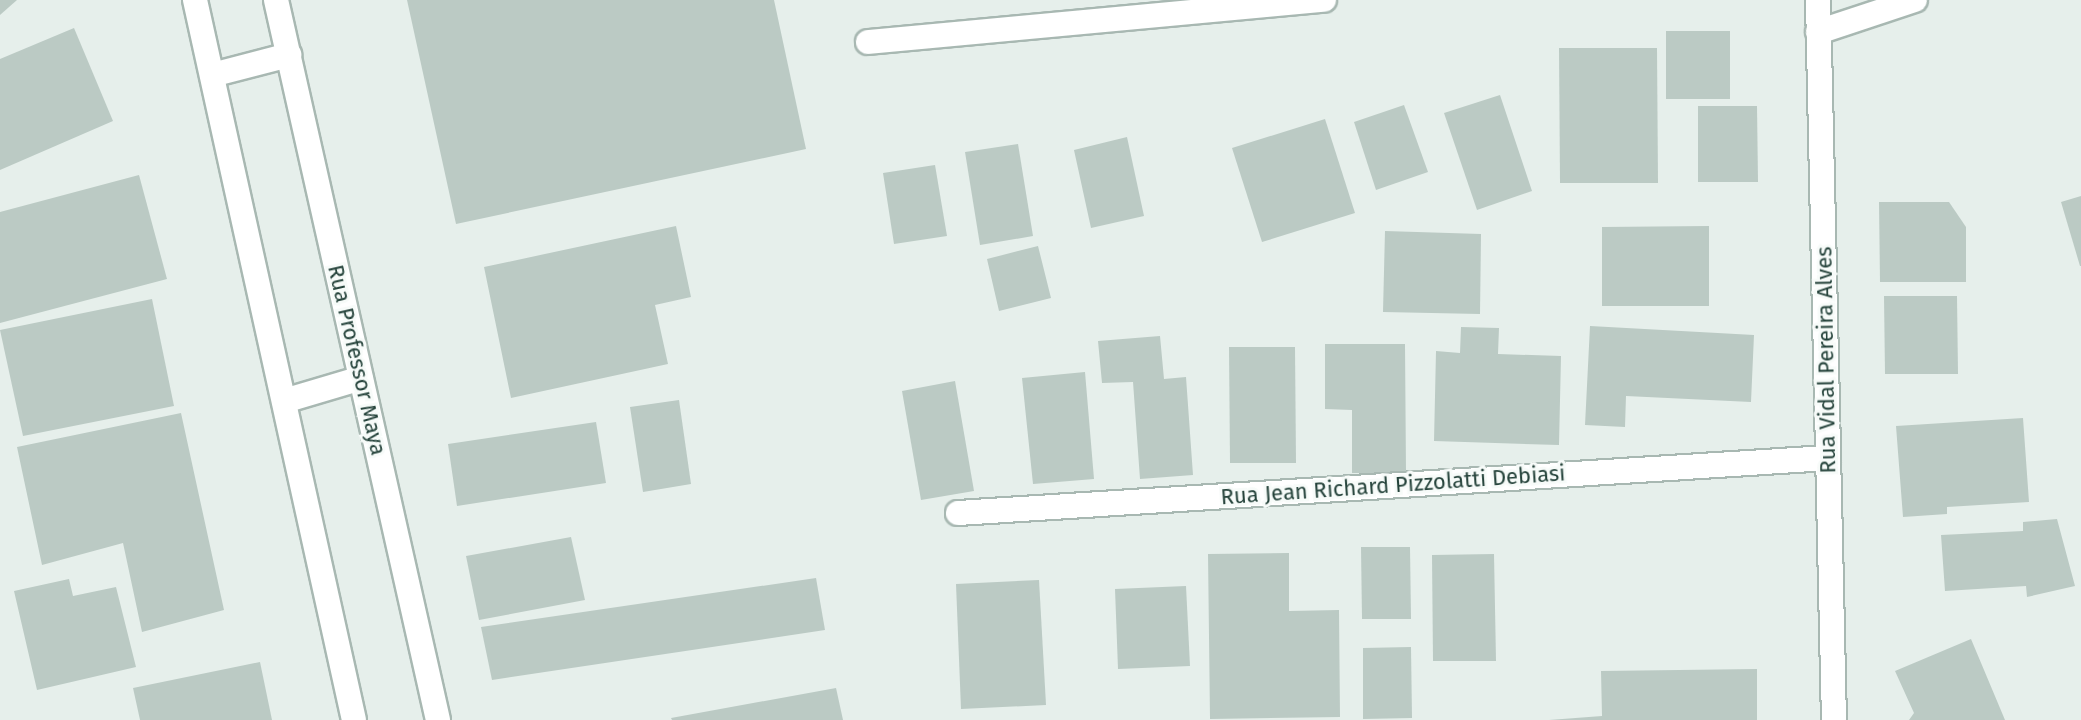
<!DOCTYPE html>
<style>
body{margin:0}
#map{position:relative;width:2081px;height:720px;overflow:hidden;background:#e6efeb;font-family:"Fira Sans",sans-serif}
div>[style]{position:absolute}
.building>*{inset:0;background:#bbcac4}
.roads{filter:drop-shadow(2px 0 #a8b8b2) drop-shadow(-2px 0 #a8b8b2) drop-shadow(0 2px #a8b8b2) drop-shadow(0 -2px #a8b8b2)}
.street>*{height:24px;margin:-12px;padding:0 12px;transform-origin:12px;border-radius:12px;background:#fff}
.secondary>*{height:24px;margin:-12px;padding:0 12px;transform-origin:12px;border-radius:12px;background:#fff}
span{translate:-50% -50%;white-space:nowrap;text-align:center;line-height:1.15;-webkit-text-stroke:6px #f7fbf9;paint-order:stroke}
.street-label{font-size:22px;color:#24423a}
</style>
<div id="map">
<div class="building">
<div style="clip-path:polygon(0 0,17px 0,0 15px)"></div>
<div style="clip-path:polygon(407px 0,774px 0,806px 149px,456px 224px)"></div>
<div style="clip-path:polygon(74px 28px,113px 121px,0 170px,0 59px)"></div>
<div style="clip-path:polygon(1666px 31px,1730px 31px,1730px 99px,1666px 99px)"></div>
<div style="clip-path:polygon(1559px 48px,1657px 48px,1658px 183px,1560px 183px)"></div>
<div style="clip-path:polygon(1500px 95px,1532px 191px,1477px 210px,1444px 113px)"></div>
<div style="clip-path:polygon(1404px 105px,1428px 172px,1376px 190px,1354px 122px)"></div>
<div style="clip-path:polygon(1698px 106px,1757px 106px,1758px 182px,1698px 182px)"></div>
<div style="clip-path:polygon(1325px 119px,1355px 213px,1262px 242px,1232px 148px)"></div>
<div style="clip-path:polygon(1127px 137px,1144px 216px,1091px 228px,1074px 150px)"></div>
<div style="clip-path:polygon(1018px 144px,1033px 236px,980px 245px,965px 152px)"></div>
<div style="clip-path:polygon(935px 165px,947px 236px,894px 244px,883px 173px)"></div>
<div style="clip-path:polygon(139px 175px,167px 279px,0 323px,0 212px)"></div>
<div style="clip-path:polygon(2081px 196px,2081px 266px,2080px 266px,2061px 202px)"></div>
<div style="clip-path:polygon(1879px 202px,1949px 202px,1966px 227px,1966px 282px,1880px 282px)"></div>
<div style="clip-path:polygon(676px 226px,691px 297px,655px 305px,668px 364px,511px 398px,484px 267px)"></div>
<div style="clip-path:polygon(1709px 226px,1709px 306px,1602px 306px,1602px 227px)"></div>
<div style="clip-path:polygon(1385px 231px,1481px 234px,1480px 314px,1383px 312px)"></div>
<div style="clip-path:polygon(1038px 246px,1051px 298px,999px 311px,987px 259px)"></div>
<div style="clip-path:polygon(1884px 296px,1957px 296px,1958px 374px,1885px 374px)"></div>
<div style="clip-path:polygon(152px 299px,174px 406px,23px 436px,0 330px)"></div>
<div style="clip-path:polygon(1590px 326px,1754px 335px,1751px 402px,1626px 396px,1625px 427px,1585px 425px)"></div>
<div style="clip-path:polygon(1461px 327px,1499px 328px,1498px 354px,1561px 356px,1559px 445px,1434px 441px,1436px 351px,1460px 353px)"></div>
<div style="clip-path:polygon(1160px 336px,1164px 379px,1186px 377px,1193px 475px,1140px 479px,1133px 382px,1102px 383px,1098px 341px)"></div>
<div style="clip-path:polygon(1325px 344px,1405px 344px,1406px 473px,1352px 473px,1352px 410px,1325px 409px)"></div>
<div style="clip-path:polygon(1229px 347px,1295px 347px,1296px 463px,1230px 463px)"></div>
<div style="clip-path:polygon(1085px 372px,1094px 479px,1033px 484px,1022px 378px)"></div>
<div style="clip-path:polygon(955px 381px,974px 491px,921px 500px,902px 391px)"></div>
<div style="clip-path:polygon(679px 400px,691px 484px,643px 492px,630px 407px)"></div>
<div style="clip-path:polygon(181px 413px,224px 610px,142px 632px,123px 543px,42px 565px,17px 447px)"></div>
<div style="clip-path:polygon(2023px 418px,2029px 502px,1947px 507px,1947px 514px,1903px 517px,1896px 426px)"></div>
<div style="clip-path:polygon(596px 422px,606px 483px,457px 506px,448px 444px)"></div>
<div style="clip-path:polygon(2057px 519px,2075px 586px,2027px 597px,2026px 586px,1945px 591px,1941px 535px,2023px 531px,2023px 522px)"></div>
<div style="clip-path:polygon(571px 537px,585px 600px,479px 620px,466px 556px)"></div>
<div style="clip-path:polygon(1361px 547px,1410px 547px,1411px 619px,1362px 619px)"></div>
<div style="clip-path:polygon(1289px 553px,1289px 611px,1339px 610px,1340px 717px,1210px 719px,1208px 554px)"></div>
<div style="clip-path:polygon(1494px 554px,1496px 661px,1433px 661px,1432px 555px)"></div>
<div style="clip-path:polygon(816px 578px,825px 630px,492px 680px,481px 627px)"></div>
<div style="clip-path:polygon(69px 579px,73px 596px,116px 587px,136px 667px,37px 690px,14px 591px)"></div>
<div style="clip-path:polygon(1039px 580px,1046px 705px,961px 709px,956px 584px)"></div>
<div style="clip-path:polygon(1186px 586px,1190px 666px,1118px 669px,1115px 589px)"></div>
<div style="clip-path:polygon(1971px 639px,2005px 720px,1909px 720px,1914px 713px,1895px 671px)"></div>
<div style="clip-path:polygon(1411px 647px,1412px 718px,1363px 719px,1363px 648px)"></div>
<div style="clip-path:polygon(260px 662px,272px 720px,140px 720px,133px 688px)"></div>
<div style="clip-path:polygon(1757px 669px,1757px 720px,1549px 720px,1602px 716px,1601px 671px)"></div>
<div style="clip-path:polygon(836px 688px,843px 720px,672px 720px,671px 718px)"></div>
</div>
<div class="roads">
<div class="street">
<div style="left:1818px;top:0;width:720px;rotate:88.73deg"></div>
<div style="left:1818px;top:32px;width:102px;rotate:-18.3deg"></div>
<div style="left:868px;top:42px;width:458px;rotate:-5.3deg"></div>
<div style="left:958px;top:513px;width:872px;rotate:-3.62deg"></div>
</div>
<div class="secondary">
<div style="left:195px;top:0;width:737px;rotate:77.55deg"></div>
<div style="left:276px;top:0;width:738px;rotate:77.32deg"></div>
<div style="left:212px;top:75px;width:80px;rotate:-14.6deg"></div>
<div style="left:284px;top:401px;width:80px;rotate:-16.6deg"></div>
</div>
</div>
<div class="street-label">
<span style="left:357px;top:360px;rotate:77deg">Rua Professor Maya</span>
<span style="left:1826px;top:360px;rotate:-91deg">Rua Vidal Pereira Alves</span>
<span style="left:1393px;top:485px;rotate:-4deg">Rua Jean Richard Pizzolatti Debiasi</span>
</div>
</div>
